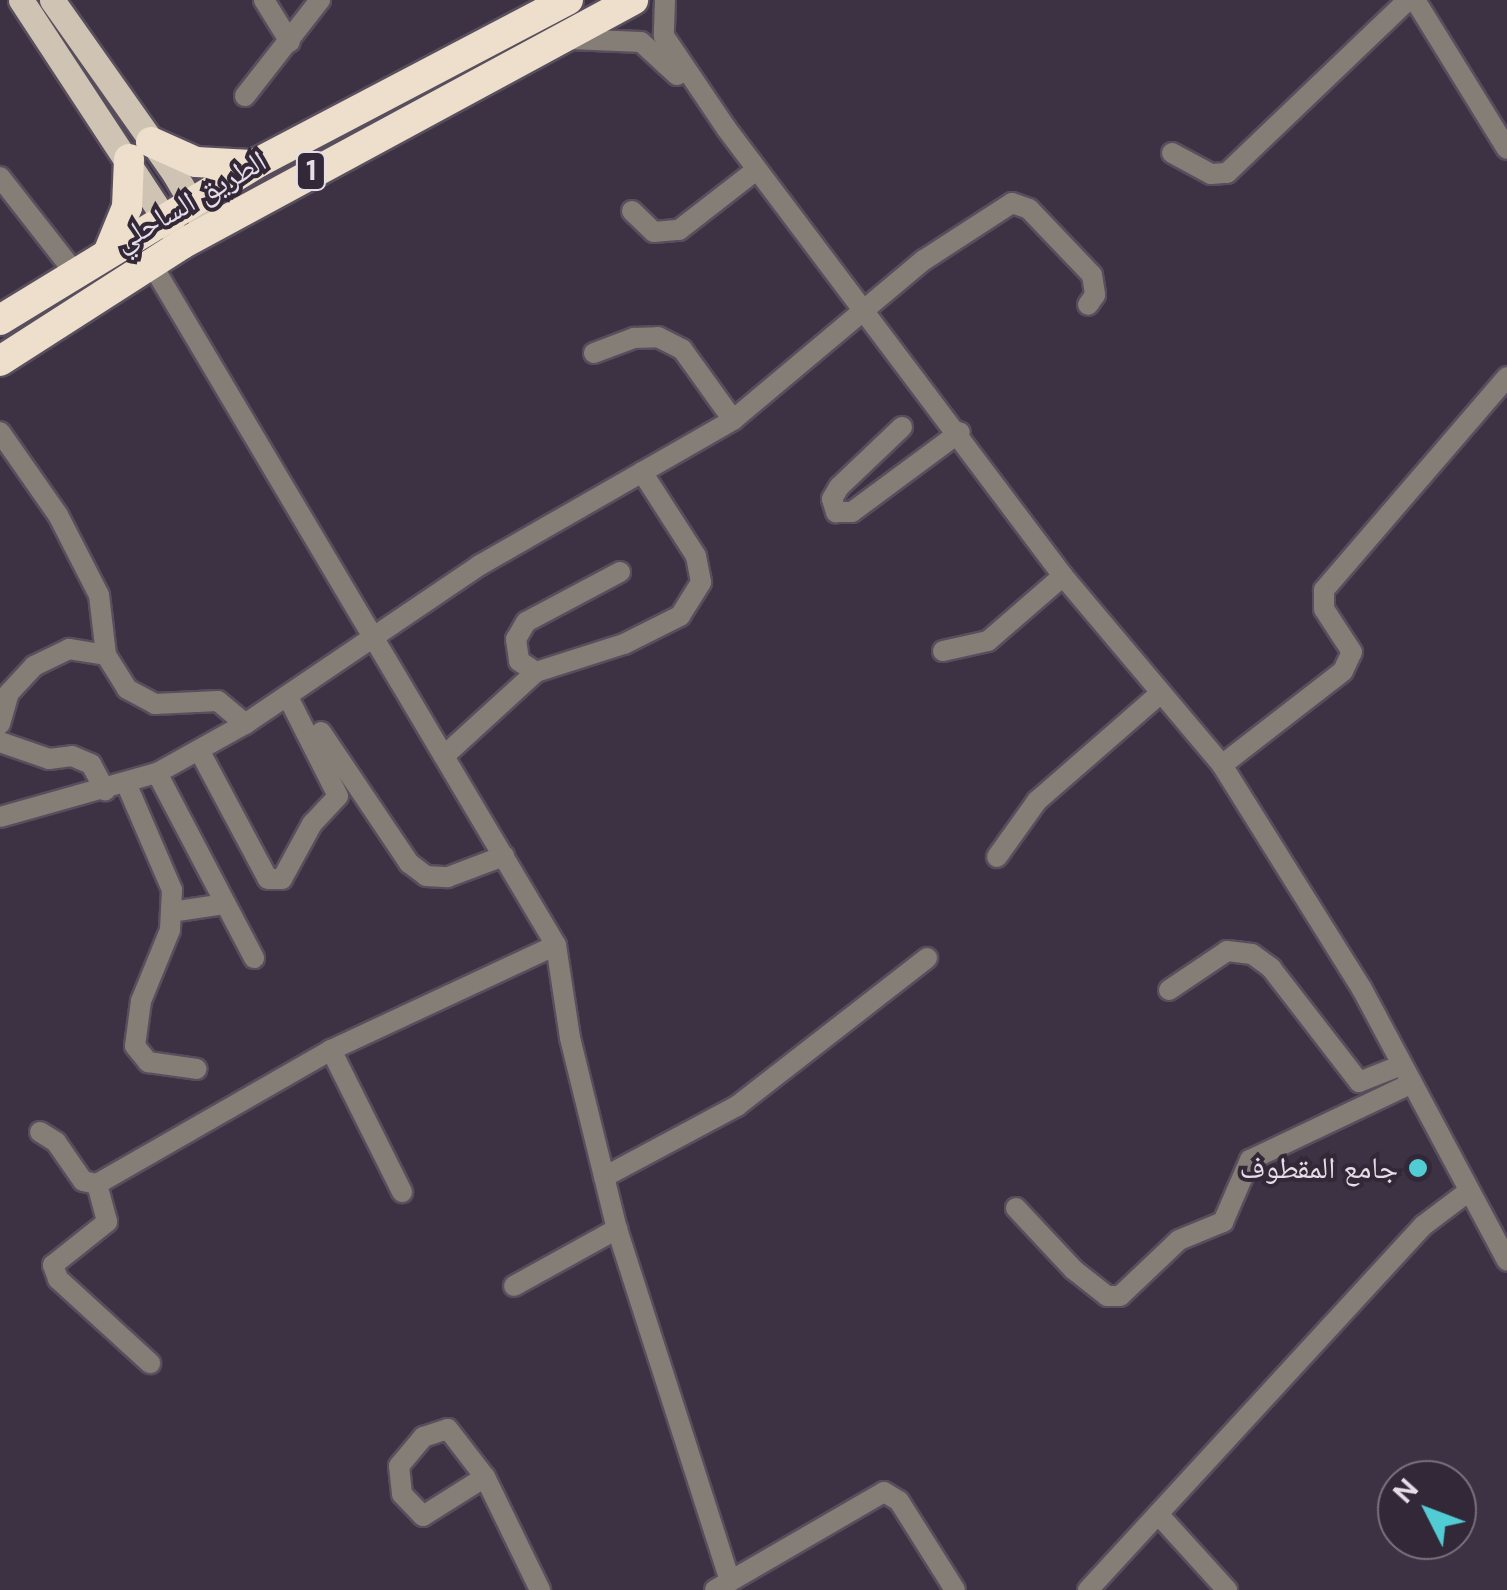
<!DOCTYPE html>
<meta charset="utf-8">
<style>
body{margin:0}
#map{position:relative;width:1507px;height:1590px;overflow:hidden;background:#3d3243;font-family:"DM Sans","Noto Naskh Arabic",sans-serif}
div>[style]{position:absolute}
.roads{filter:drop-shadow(2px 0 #584e5d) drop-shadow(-2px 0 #584e5d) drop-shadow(0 2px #584e5d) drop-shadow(0 -2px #584e5d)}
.minor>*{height:20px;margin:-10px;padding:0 10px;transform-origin:10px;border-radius:10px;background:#847e76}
.major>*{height:25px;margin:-12.5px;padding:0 12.5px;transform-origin:12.5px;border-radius:12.5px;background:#cfc3b3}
.highway>*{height:30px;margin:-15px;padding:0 15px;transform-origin:15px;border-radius:15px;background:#eddfcb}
.dots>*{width:28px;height:28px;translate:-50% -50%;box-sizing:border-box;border:5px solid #332838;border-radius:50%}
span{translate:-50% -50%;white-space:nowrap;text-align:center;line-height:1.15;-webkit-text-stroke:8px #332838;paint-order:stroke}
.shield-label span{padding:2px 8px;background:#332838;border:2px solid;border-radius:8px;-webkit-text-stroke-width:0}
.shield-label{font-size:28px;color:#e5dee8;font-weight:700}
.street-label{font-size:30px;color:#e5dee8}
.poi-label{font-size:30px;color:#e5dee8}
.right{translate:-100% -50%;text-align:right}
.north{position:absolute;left:1377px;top:1460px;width:100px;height:100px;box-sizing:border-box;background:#332838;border:2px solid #7a717e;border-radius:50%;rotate:312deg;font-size:28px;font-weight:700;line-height:40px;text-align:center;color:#e5dee8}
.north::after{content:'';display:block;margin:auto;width:35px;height:45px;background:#51ccd3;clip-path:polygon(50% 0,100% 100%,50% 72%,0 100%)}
</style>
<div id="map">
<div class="roads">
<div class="minor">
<div style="left:264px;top:0;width:49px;rotate:58.2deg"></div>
<div style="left:665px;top:0;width:36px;rotate:92deg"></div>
<div style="left:664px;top:36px;width:111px;rotate:56deg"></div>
<div style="left:726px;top:128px;width:561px;rotate:53.05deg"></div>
<div style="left:1063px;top:576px;width:247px;rotate:49.9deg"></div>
<div style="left:1222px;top:765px;width:264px;rotate:58deg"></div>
<div style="left:1362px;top:989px;width:308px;rotate:61.9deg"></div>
<div style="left:1415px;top:0;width:175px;rotate:58.3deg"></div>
<div style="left:570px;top:39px;width:71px;rotate:2.4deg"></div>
<div style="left:641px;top:42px;width:49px;rotate:42.5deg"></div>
<div style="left:245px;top:96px;width:122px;rotate:-52deg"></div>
<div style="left:1172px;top:153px;width:44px;rotate:28.3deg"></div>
<div style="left:1211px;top:174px;width:16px;rotate:-4deg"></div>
<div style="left:1227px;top:173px;width:250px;rotate:-43.7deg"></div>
<div style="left:0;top:177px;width:122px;rotate:52deg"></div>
<div style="left:632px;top:211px;width:30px;rotate:44deg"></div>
<div style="left:654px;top:232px;width:25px;rotate:-5deg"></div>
<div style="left:679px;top:230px;width:98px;rotate:-37.9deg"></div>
<div style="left:151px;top:263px;width:793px;rotate:59.3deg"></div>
<div style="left:556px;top:945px;width:94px;rotate:81.4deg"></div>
<div style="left:570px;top:1038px;width:197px;rotate:76.2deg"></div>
<div style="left:617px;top:1229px;width:370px;rotate:72.2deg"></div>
<div style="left:594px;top:353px;width:43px;rotate:-20.6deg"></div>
<div style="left:634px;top:338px;width:24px;rotate:-2deg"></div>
<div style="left:658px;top:337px;width:27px;rotate:27deg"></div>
<div style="left:682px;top:349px;width:87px;rotate:54.3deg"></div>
<div style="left:902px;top:427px;width:87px;rotate:136.4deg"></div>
<div style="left:839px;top:487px;width:14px;rotate:120deg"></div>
<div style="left:832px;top:499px;width:14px;rotate:73deg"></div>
<div style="left:836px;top:512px;width:16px"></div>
<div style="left:852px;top:512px;width:134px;rotate:-36.5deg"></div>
<div style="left:0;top:432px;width:101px;rotate:55.1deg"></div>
<div style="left:58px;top:515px;width:90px;rotate:62.9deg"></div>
<div style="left:99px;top:595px;width:60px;rotate:83.3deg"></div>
<div style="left:106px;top:655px;width:40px;rotate:58deg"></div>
<div style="left:127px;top:689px;width:32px;rotate:28deg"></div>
<div style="left:155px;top:704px;width:63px;rotate:-2.7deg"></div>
<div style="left:218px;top:701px;width:35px;rotate:40deg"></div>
<div style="left:620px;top:572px;width:106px;rotate:152deg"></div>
<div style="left:526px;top:622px;width:20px;rotate:120deg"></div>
<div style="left:516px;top:639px;width:22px;rotate:82deg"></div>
<div style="left:519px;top:661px;width:20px;rotate:33deg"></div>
<div style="left:536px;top:672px;width:92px;rotate:-17.7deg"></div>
<div style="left:624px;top:644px;width:63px;rotate:-26.6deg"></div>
<div style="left:680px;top:616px;width:40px;rotate:-58deg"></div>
<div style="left:701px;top:582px;width:26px;rotate:-101deg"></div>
<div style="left:696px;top:556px;width:100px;rotate:-122.7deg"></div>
<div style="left:943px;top:651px;width:46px;rotate:-12.5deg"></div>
<div style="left:988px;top:641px;width:99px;rotate:-40.9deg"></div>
<div style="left:0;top:724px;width:32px;rotate:-74deg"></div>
<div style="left:9px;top:693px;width:37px;rotate:-47deg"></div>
<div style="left:34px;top:666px;width:39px;rotate:-26deg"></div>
<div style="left:69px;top:649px;width:37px;rotate:9deg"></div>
<div style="left:321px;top:732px;width:158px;rotate:56.1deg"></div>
<div style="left:409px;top:863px;width:21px;rotate:37deg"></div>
<div style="left:426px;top:876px;width:22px;rotate:3deg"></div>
<div style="left:448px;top:877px;width:60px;rotate:-20.6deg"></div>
<div style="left:0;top:742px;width:52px;rotate:19.1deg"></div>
<div style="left:49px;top:759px;width:23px;rotate:-7deg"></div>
<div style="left:72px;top:756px;width:21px;rotate:23deg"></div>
<div style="left:91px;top:764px;width:30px;rotate:62deg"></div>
<div style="left:199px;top:750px;width:146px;rotate:61.9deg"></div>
<div style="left:268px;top:879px;width:14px"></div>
<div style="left:282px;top:879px;width:63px;rotate:-61.4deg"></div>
<div style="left:312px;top:824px;width:38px;rotate:-47deg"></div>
<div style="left:338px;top:796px;width:111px;rotate:-116.8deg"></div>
<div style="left:444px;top:756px;width:125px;rotate:-42.4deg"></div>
<div style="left:1222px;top:765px;width:153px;rotate:-37.8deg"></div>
<div style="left:1343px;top:671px;width:21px;rotate:-65deg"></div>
<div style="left:1352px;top:652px;width:51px;rotate:-123.1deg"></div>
<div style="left:1324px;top:609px;width:19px;rotate:-90deg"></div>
<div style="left:1324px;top:590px;width:281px;rotate:-49.3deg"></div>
<div style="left:157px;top:773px;width:209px;rotate:62.3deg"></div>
<div style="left:126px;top:783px;width:116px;rotate:66.7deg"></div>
<div style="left:172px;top:890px;width:40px;rotate:92.9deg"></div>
<div style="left:170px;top:930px;width:77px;rotate:112.2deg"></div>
<div style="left:141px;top:1001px;width:45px;rotate:97.6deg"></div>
<div style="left:135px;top:1046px;width:21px;rotate:51deg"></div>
<div style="left:148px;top:1062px;width:49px;rotate:8.1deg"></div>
<div style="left:0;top:817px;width:163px;rotate:-15.7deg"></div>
<div style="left:157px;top:773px;width:101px;rotate:-29.1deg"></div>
<div style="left:245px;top:724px;width:284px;rotate:-34.1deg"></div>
<div style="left:480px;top:565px;width:292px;rotate:-29.8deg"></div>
<div style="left:733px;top:420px;width:249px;rotate:-40deg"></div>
<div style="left:924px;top:260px;width:105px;rotate:-32.9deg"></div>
<div style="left:1012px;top:203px;width:18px;rotate:19deg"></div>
<div style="left:1029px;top:209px;width:91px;rotate:46.3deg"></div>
<div style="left:1092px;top:275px;width:20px;rotate:81deg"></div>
<div style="left:1095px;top:295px;width:12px;rotate:125deg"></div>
<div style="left:997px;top:857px;width:69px;rotate:-54.5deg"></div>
<div style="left:1037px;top:801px;width:164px;rotate:-41.1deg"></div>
<div style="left:171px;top:912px;width:55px;rotate:-8.4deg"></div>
<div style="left:1169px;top:990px;width:70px;rotate:-33.9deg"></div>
<div style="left:1227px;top:951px;width:25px;rotate:7deg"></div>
<div style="left:1252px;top:954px;width:24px;rotate:36deg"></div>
<div style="left:1271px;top:968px;width:144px;rotate:52.3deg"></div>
<div style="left:1359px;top:1082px;width:46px;rotate:-21.6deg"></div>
<div style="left:331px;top:1050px;width:159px;rotate:63.4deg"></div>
<div style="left:40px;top:1132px;width:19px;rotate:32deg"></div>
<div style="left:56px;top:1142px;width:47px;rotate:55.3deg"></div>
<div style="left:83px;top:1181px;width:14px;rotate:12deg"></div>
<div style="left:97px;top:1184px;width:270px;rotate:-29.8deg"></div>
<div style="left:331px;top:1050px;width:248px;rotate:-25deg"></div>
<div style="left:604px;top:1177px;width:151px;rotate:-28.1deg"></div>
<div style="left:737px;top:1106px;width:241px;rotate:-37.9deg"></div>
<div style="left:97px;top:1184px;width:39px;rotate:75deg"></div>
<div style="left:107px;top:1222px;width:69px;rotate:141.5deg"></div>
<div style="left:53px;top:1265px;width:15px;rotate:70deg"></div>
<div style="left:58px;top:1279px;width:125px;rotate:42.4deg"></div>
<div style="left:1016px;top:1208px;width:85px;rotate:46.9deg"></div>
<div style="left:1074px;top:1270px;width:42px;rotate:38.2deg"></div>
<div style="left:1107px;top:1296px;width:13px"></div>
<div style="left:1120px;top:1296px;width:81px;rotate:-43.5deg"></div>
<div style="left:1179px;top:1240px;width:48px;rotate:-22.2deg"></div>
<div style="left:1223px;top:1222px;width:68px;rotate:-66.5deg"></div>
<div style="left:1250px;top:1160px;width:179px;rotate:-25.4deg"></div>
<div style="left:514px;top:1286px;width:118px;rotate:-29deg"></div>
<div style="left:485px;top:1477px;width:73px;rotate:147.8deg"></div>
<div style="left:423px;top:1516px;width:30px;rotate:-134deg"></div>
<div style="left:402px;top:1494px;width:28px;rotate:-96deg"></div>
<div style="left:399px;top:1466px;width:38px;rotate:-50deg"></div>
<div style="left:423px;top:1437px;width:26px;rotate:-18deg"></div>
<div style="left:448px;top:1429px;width:61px;rotate:52.4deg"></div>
<div style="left:485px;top:1477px;width:126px;rotate:64deg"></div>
<div style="left:1158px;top:1514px;width:103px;rotate:47.8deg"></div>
<div style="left:715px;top:1590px;width:195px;rotate:-30.1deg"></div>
<div style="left:884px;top:1492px;width:17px;rotate:31deg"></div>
<div style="left:899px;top:1501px;width:105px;rotate:57.8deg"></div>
<div style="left:1088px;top:1590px;width:496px;rotate:-47.4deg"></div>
<div style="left:1424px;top:1225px;width:56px;rotate:-37.1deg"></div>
</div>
<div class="major">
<div style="left:21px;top:0;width:280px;rotate:56.7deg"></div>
<div style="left:52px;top:0;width:212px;rotate:54.8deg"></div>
<div style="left:174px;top:173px;width:66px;rotate:59.9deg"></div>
</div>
<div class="highway">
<div style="left:151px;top:142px;width:49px;rotate:24deg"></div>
<div style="left:196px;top:162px;width:55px;rotate:3.1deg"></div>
<div style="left:109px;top:251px;width:48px;rotate:-67.8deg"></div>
<div style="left:127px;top:207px;width:48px;rotate:-87.6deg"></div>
<div style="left:0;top:320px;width:303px;rotate:-31.4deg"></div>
<div style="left:259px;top:162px;width:349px;rotate:-27.7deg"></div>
<div style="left:0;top:361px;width:216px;rotate:-32.7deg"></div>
<div style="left:182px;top:244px;width:513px;rotate:-28.41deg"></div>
</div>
</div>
<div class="dots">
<div style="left:1418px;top:1168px;background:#51ccd3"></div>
</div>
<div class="shield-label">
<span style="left:311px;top:171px">1</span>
</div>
<div class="street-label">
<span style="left:190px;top:201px;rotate:-30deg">الطريق الساحلي</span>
</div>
<div class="poi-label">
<span class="right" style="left:1398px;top:1168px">جامع المقطوف</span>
</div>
<div class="north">N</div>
</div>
